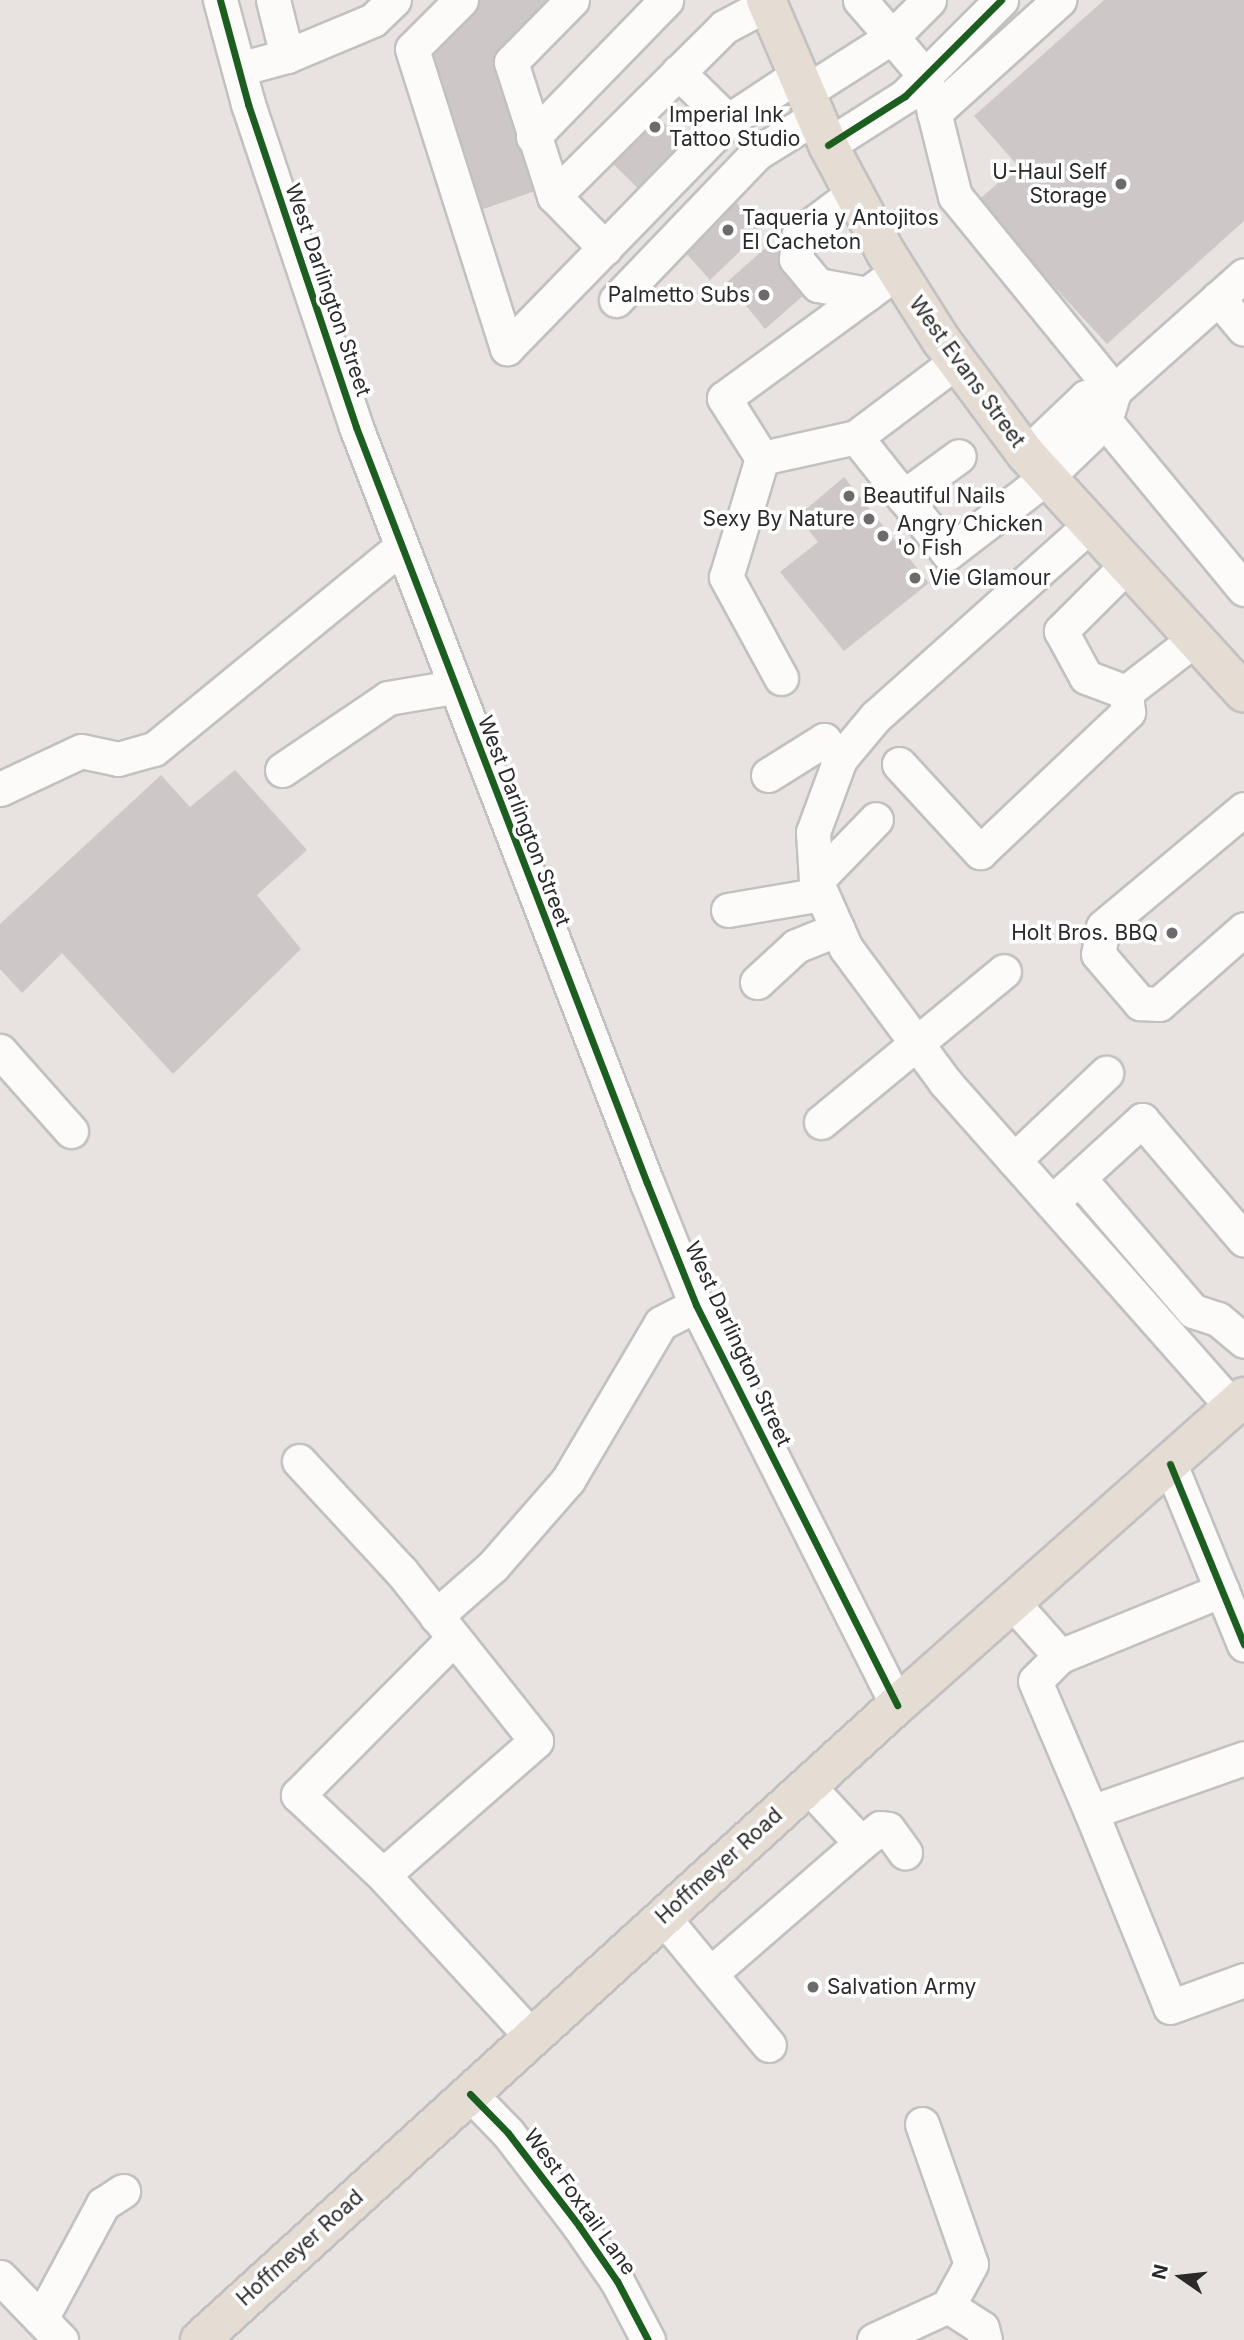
<!DOCTYPE html>
<style>
body{margin:0}
#map{position:relative;width:1244px;height:2340px;overflow:hidden;background:#e8e2e0;font-family:Inter,sans-serif}
div>[style]{position:absolute}
.building>*{inset:0;background:#cdc8c7}
.roads{filter:drop-shadow(2px 0 #c2c1c1) drop-shadow(-2px 0 #c2c1c1) drop-shadow(0 2px #c2c1c1) drop-shadow(0 -2px #c2c1c1)}
.minor>*{height:33px;margin:-16.5px;padding:0 16.5px;transform-origin:16.5px;border-radius:16.5px;background:#fcfbfa}
.major>*{height:38px;margin:-19px;padding:0 19px;transform-origin:19px;border-radius:19px;background:#e5ddd4}
.cycleway>*{height:7px;margin:-3.5px;padding:0 3.5px;transform-origin:3.5px;border-radius:3.5px;background:#1b5e20}
.dots>*{width:19px;height:19px;translate:-50% -50%;box-sizing:border-box;border:4px solid #fff;border-radius:50%}
span{translate:-50% -50%;white-space:nowrap;text-align:center;line-height:1.15;-webkit-text-stroke:7px #fff;paint-order:stroke}
.poi-label{font-size:21px;color:#2a2a2a}
.left{translate:0 -50%;text-align:left}
.right{translate:-100% -50%;text-align:right}
.street-label{font-size:21px;color:#2a2a2a}
.north{position:absolute;left:1146px;top:2242px;width:70px;height:70px;-webkit-text-stroke:5px #fff;paint-order:stroke;rotate:284deg;font-size:19px;font-weight:700;line-height:28px;text-align:center;color:#2a2a2a}
.north::after{content:'';display:block;margin:auto;width:24px;height:32px;background:#2a2a2a;clip-path:polygon(50% 0,100% 100%,50% 72%,0 100%)}
</style>
<div id="map">
<div class="building">
<div style="clip-path:polygon(475px 0,558px 0,495px 64px,535px 191px,475px 212px,425px 49px)"></div>
<div style="clip-path:polygon(1104px 0,1244px 0,1244px 221px,1107px 344px,976px 202px,1018px 166px,974px 116px)"></div>
<div style="clip-path:polygon(652px 111px,694px 153px,648px 198px,607px 158px)"></div>
<div style="clip-path:polygon(735px 201px,762px 230px,710px 280px,685px 252px)"></div>
<div style="clip-path:polygon(772px 242px,812px 288px,765px 329px,727px 282px)"></div>
<div style="clip-path:polygon(844px 477px,929px 583px,844px 651px,780px 572px,818px 542px,798px 516px)"></div>
<div style="clip-path:polygon(235px 770px,307px 850px,257px 895px,301px 949px,173px 1074px,62px 953px,22px 993px,0 969px,0 924px,161px 775px,190px 807px)"></div>
</div>
<div class="roads">
<div class="minor">
<div style="left:220px;top:0;width:108px;rotate:74.9deg"></div>
<div style="left:248px;top:104px;width:341px;rotate:71.5deg"></div>
<div style="left:356px;top:427px;width:810px;rotate:68.95deg"></div>
<div style="left:647px;top:1183px;width:131px;rotate:68.1deg"></div>
<div style="left:696px;top:1305px;width:448px;rotate:63.3deg"></div>
<div style="left:461px;top:0;width:69px;rotate:135deg"></div>
<div style="left:412px;top:49px;width:314px;rotate:72.4deg"></div>
<div style="left:507px;top:348px;width:317px;rotate:-45.8deg"></div>
<div style="left:728px;top:121px;width:82px;rotate:-33.5deg"></div>
<div style="left:572px;top:0;width:87px;rotate:134.5deg"></div>
<div style="left:511px;top:62px;width:141px;rotate:72.2deg"></div>
<div style="left:554px;top:196px;width:73px;rotate:45.6deg"></div>
<div style="left:929px;top:0;width:52px;rotate:135deg"></div>
<div style="left:892px;top:37px;width:51px;rotate:49.8deg"></div>
<div style="left:925px;top:76px;width:124px;rotate:76deg"></div>
<div style="left:955px;top:196px;width:252px;rotate:50.8deg"></div>
<div style="left:1114px;top:391px;width:174px;rotate:-41.7deg"></div>
<div style="left:287px;top:56px;width:93px;rotate:-22.7deg"></div>
<div style="left:373px;top:20px;width:29px;rotate:-44deg"></div>
<div style="left:239px;top:69px;width:50px;rotate:-15.2deg"></div>
<div style="left:287px;top:56px;width:58px;rotate:-104deg"></div>
<div style="left:678px;top:72px;width:70px;rotate:44.4deg"></div>
<div style="left:804px;top:93px;width:104px;rotate:-32.5deg"></div>
<div style="left:892px;top:37px;width:49px;rotate:-130.9deg"></div>
<div style="left:934px;top:113px;width:169px;rotate:-42.1deg"></div>
<div style="left:533px;top:137px;width:191px;rotate:-45.8deg"></div>
<div style="left:828px;top:145px;width:91px;rotate:-32.5deg"></div>
<div style="left:905px;top:96px;width:136px;rotate:-45deg"></div>
<div style="left:854px;top:193px;width:69px;rotate:143.3deg"></div>
<div style="left:799px;top:234px;width:25px;rotate:97deg"></div>
<div style="left:796px;top:259px;width:34px;rotate:50deg"></div>
<div style="left:818px;top:285px;width:50px;rotate:10.4deg"></div>
<div style="left:554px;top:196px;width:240px;rotate:-44.8deg"></div>
<div style="left:724px;top:27px;width:49px;rotate:-28.1deg"></div>
<div style="left:897px;top:272px;width:214px;rotate:143.9deg"></div>
<div style="left:724px;top:398px;width:71px;rotate:57.7deg"></div>
<div style="left:762px;top:458px;width:96px;rotate:-12.6deg"></div>
<div style="left:856px;top:437px;width:126px;rotate:-37deg"></div>
<div style="left:1218px;top:298px;width:40px;rotate:50deg"></div>
<div style="left:616px;top:300px;width:204px;rotate:-46.2deg"></div>
<div style="left:757px;top:153px;width:68px;rotate:-31.8deg"></div>
<div style="left:1105px;top:421px;width:218px;rotate:50.4deg"></div>
<div style="left:856px;top:437px;width:148px;rotate:51.6deg"></div>
<div style="left:948px;top:553px;width:126px;rotate:-37.6deg"></div>
<div style="left:1048px;top:476px;width:79px;rotate:-44deg"></div>
<div style="left:1105px;top:421px;width:31px;rotate:-73deg"></div>
<div style="left:1114px;top:391px;width:29px;rotate:168deg"></div>
<div style="left:1086px;top:397px;width:83px;rotate:136.5deg"></div>
<div style="left:762px;top:458px;width:124px;rotate:106.8deg"></div>
<div style="left:726px;top:577px;width:115px;rotate:61.4deg"></div>
<div style="left:903px;top:497px;width:69px;rotate:-36.2deg"></div>
<div style="left:1091px;top:524px;width:288px;rotate:138.2deg"></div>
<div style="left:876px;top:716px;width:56px;rotate:129.9deg"></div>
<div style="left:840px;top:759px;width:78px;rotate:110.3deg"></div>
<div style="left:813px;top:832px;width:49px;rotate:86.5deg"></div>
<div style="left:816px;top:881px;width:73px;rotate:65.9deg"></div>
<div style="left:846px;top:948px;width:167px;rotate:53.5deg"></div>
<div style="left:945px;top:1082px;width:434px;rotate:48.5deg"></div>
<div style="left:1128px;top:564px;width:95px;rotate:135deg"></div>
<div style="left:1061px;top:631px;width:52px;rotate:61.5deg"></div>
<div style="left:1086px;top:677px;width:43px;rotate:20.6deg"></div>
<div style="left:1126px;top:692px;width:88px;rotate:-37.6deg"></div>
<div style="left:899px;top:764px;width:120px;rotate:47.4deg"></div>
<div style="left:980px;top:852px;width:204px;rotate:-43.4deg"></div>
<div style="left:1128px;top:712px;width:20px;rotate:-96deg"></div>
<div style="left:282px;top:770px;width:128px;rotate:-34.2deg"></div>
<div style="left:388px;top:698px;width:66px;rotate:-9.6deg"></div>
<div style="left:768px;top:775px;width:66px;rotate:-32deg"></div>
<div style="left:824px;top:740px;width:25px;rotate:50deg"></div>
<div style="left:0;top:789px;width:89px;rotate:-25.1deg"></div>
<div style="left:81px;top:751px;width:38px;rotate:12deg"></div>
<div style="left:118px;top:759px;width:37px;rotate:-16deg"></div>
<div style="left:154px;top:749px;width:319px;rotate:-39.3deg"></div>
<div style="left:1244px;top:809px;width:184px;rotate:140.1deg"></div>
<div style="left:1103px;top:927px;width:27px;rotate:100deg"></div>
<div style="left:1098px;top:954px;width:65px;rotate:49.4deg"></div>
<div style="left:1140px;top:1003px;width:19px;rotate:3deg"></div>
<div style="left:1159px;top:1004px;width:113px;rotate:-41.4deg"></div>
<div style="left:816px;top:881px;width:86px;rotate:-45.9deg"></div>
<div style="left:728px;top:910px;width:95px;rotate:-9.7deg"></div>
<div style="left:757px;top:982px;width:53px;rotate:-42.7deg"></div>
<div style="left:796px;top:946px;width:45px;rotate:-22deg"></div>
<div style="left:0;top:1051px;width:107px;rotate:48.4deg"></div>
<div style="left:821px;top:1122px;width:237px;rotate:-39.5deg"></div>
<div style="left:1014px;top:1160px;width:127px;rotate:-43.4deg"></div>
<div style="left:1079px;top:1178px;width:175px;rotate:49.4deg"></div>
<div style="left:1193px;top:1311px;width:26px;rotate:18deg"></div>
<div style="left:1218px;top:1319px;width:34px;rotate:40deg"></div>
<div style="left:1052px;top:1202px;width:122px;rotate:-42.3deg"></div>
<div style="left:1142px;top:1120px;width:157px;rotate:49.6deg"></div>
<div style="left:299px;top:1461px;width:150px;rotate:47.2deg"></div>
<div style="left:401px;top:1571px;width:217px;rotate:51.5deg"></div>
<div style="left:536px;top:1741px;width:203px;rotate:138.8deg"></div>
<div style="left:383px;top:1875px;width:220px;rotate:47.4deg"></div>
<div style="left:1170px;top:1464px;width:195px;rotate:67.7deg"></div>
<div style="left:1222px;top:1590px;width:175px;rotate:157.8deg"></div>
<div style="left:1060px;top:1656px;width:35px;rotate:135deg"></div>
<div style="left:1035px;top:1681px;width:142px;rotate:66.9deg"></div>
<div style="left:1091px;top:1812px;width:162px;rotate:-19.4deg"></div>
<div style="left:1013px;top:1603px;width:71px;rotate:48.4deg"></div>
<div style="left:436px;top:1616px;width:76px;rotate:-41.3deg"></div>
<div style="left:493px;top:1566px;width:114px;rotate:-48.9deg"></div>
<div style="left:568px;top:1480px;width:182px;rotate:-59.4deg"></div>
<div style="left:661px;top:1323px;width:39px;rotate:-27deg"></div>
<div style="left:1091px;top:1812px;width:210px;rotate:67.9deg"></div>
<div style="left:1170px;top:2007px;width:79px;rotate:-20deg"></div>
<div style="left:861px;top:1843px;width:24px;rotate:-38deg"></div>
<div style="left:880px;top:1828px;width:8px;rotate:7deg"></div>
<div style="left:888px;top:1829px;width:29px;rotate:54deg"></div>
<div style="left:383px;top:1875px;width:117px;rotate:-136.7deg"></div>
<div style="left:298px;top:1795px;width:221px;rotate:-45.2deg"></div>
<div style="left:663px;top:1917px;width:166px;rotate:50.4deg"></div>
<div style="left:710px;top:1974px;width:200px;rotate:-40.9deg"></div>
<div style="left:861px;top:1843px;width:78px;rotate:-132.9deg"></div>
<div style="left:470px;top:2094px;width:54px;rotate:45.7deg"></div>
<div style="left:508px;top:2133px;width:117px;rotate:52.6deg"></div>
<div style="left:579px;top:2226px;width:67px;rotate:55.4deg"></div>
<div style="left:617px;top:2281px;width:67px;rotate:62.3deg"></div>
<div style="left:922px;top:2124px;width:148px;rotate:70.7deg"></div>
<div style="left:971px;top:2264px;width:48px;rotate:118.7deg"></div>
<div style="left:948px;top:2306px;width:40px;rotate:32.9deg"></div>
<div style="left:982px;top:2328px;width:12px;rotate:76deg"></div>
<div style="left:0;top:2277px;width:88px;rotate:45.9deg"></div>
<div style="left:41px;top:2319px;width:131px;rotate:-61.7deg"></div>
<div style="left:103px;top:2204px;width:24px;rotate:-33deg"></div>
<div style="left:874px;top:2340px;width:81px;rotate:-24.7deg"></div>
</div>
<div class="major">
<div style="left:766px;top:0;width:158px;rotate:66.8deg"></div>
<div style="left:828px;top:145px;width:123px;rotate:61.8deg"></div>
<div style="left:886px;top:253px;width:103px;rotate:57.7deg"></div>
<div style="left:941px;top:340px;width:142px;rotate:53.3deg"></div>
<div style="left:1026px;top:454px;width:323px;rotate:47.6deg"></div>
<div style="left:200px;top:2340px;width:943px;rotate:-42.34deg"></div>
<div style="left:897px;top:1705px;width:464px;rotate:-41.6deg"></div>
</div>
</div>
<div class="cycleway">
<div style="left:220px;top:0;width:108px;rotate:74.9deg"></div>
<div style="left:248px;top:104px;width:341px;rotate:71.5deg"></div>
<div style="left:356px;top:427px;width:810px;rotate:68.95deg"></div>
<div style="left:647px;top:1183px;width:131px;rotate:68.1deg"></div>
<div style="left:696px;top:1305px;width:448px;rotate:63.3deg"></div>
<div style="left:828px;top:145px;width:91px;rotate:-32.5deg"></div>
<div style="left:905px;top:96px;width:136px;rotate:-45deg"></div>
<div style="left:1170px;top:1464px;width:195px;rotate:67.7deg"></div>
<div style="left:470px;top:2094px;width:54px;rotate:45.7deg"></div>
<div style="left:508px;top:2133px;width:117px;rotate:52.6deg"></div>
<div style="left:579px;top:2226px;width:67px;rotate:55.4deg"></div>
<div style="left:617px;top:2281px;width:67px;rotate:62.3deg"></div>
</div>
<div class="dots">
<div style="left:655px;top:127px;background:#6c6a6a"></div>
<div style="left:1121px;top:184px;background:#6c6a6a"></div>
<div style="left:728px;top:230px;background:#6c6a6a"></div>
<div style="left:764px;top:295px;background:#6c6a6a"></div>
<div style="left:849px;top:496px;background:#6c6a6a"></div>
<div style="left:869px;top:519px;background:#6c6a6a"></div>
<div style="left:883px;top:536px;background:#6c6a6a"></div>
<div style="left:915px;top:578px;background:#6c6a6a"></div>
<div style="left:1172px;top:933px;background:#6c6a6a"></div>
<div style="left:813px;top:1987px;background:#6c6a6a"></div>
</div>
<div class="poi-label">
<span class="left" style="left:669px;top:127px">Imperial Ink<br>Tattoo Studio</span>
<span class="right" style="left:1107px;top:184px">U-Haul Self<br>Storage</span>
<span class="left" style="left:742px;top:230px">Taqueria y Antojitos<br>El Cacheton</span>
<span class="right" style="left:750px;top:295px">Palmetto Subs</span>
<span class="left" style="left:863px;top:496px">Beautiful Nails</span>
<span class="right" style="left:855px;top:519px">Sexy By Nature</span>
<span class="left" style="left:897px;top:536px">Angry Chicken<br>'o Fish</span>
<span class="left" style="left:929px;top:578px">Vie Glamour</span>
<span class="right" style="left:1158px;top:933px">Holt Bros. BBQ</span>
<span class="left" style="left:827px;top:1987px">Salvation Army</span>
</div>
<div class="street-label">
<span style="left:328px;top:290px;rotate:71deg">West Darlington Street</span>
<span style="left:967px;top:372px;rotate:54deg">West Evans Street</span>
<span style="left:524px;top:821px;rotate:69deg">West Darlington Street</span>
<span style="left:738px;top:1344px;rotate:65deg">West Darlington Street</span>
<span style="left:719px;top:1866px;rotate:-42deg">Hoffmeyer Road</span>
<span style="left:580px;top:2202px;rotate:54deg">West Foxtail Lane</span>
<span style="left:300px;top:2248px;rotate:-42deg">Hoffmeyer Road</span>
</div>
<div class="north">N</div>
</div>
